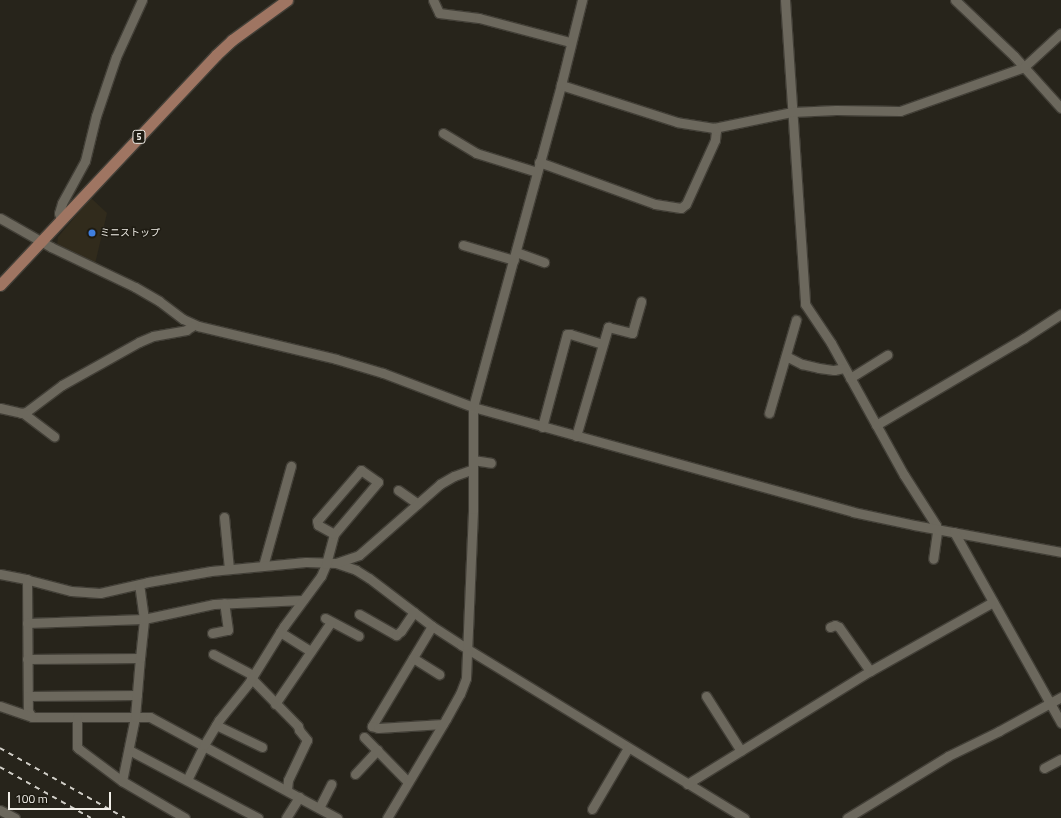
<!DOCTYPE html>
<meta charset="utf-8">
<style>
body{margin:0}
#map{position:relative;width:1061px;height:818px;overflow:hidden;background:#27241b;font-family:"Titillium Web","Noto Sans JP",sans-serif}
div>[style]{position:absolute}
.built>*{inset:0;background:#312b1c}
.roads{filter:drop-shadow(1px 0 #423f37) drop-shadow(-1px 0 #423f37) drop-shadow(0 1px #423f37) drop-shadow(0 -1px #423f37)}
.minor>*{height:9px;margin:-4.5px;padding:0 4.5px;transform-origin:4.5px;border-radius:4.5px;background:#6c685d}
.major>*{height:11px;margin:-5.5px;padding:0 5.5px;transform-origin:5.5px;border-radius:5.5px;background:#9f7562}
.rail>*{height:2px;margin-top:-1px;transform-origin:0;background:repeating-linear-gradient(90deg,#d0cec7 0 5px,transparent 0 10px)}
.dots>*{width:11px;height:11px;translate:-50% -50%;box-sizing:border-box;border:2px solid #1e1b12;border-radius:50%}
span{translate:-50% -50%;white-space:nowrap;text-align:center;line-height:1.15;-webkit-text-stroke:3px #1e1b12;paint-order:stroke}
.shield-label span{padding:1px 3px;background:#1e1b12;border:1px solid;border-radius:3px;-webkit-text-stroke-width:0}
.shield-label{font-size:9px;color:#f1efe9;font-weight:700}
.poi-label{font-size:10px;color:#f1efe9}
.left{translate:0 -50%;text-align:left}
.scale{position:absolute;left:8px;top:792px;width:103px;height:18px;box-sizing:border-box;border:2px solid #f1efe9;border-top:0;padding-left:5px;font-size:12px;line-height:14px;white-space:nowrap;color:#f1efe9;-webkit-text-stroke:3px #1e1b12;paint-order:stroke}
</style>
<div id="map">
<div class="built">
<div style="clip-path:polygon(91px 198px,107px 213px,95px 264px,57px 245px,58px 237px)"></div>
</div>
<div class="roads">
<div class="minor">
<div style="left:433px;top:0;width:14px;rotate:65deg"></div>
<div style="left:439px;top:13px;width:40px;rotate:7.1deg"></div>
<div style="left:479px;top:18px;width:94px;rotate:14.8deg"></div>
<div style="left:785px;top:0;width:305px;rotate:86.2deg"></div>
<div style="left:805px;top:304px;width:47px;rotate:56.3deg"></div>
<div style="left:831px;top:343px;width:151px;rotate:61.1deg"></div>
<div style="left:904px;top:475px;width:59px;rotate:57.4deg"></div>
<div style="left:936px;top:525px;width:7px;rotate:82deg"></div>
<div style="left:937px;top:532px;width:27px;rotate:98deg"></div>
<div style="left:955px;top:0;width:81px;rotate:43.5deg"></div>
<div style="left:1014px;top:56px;width:70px;rotate:47.9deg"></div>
<div style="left:714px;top:128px;width:80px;rotate:-11.6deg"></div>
<div style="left:792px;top:112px;width:44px;rotate:-2.6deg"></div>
<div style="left:836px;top:110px;width:64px;rotate:0.9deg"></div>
<div style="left:900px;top:111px;width:132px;rotate:-19.5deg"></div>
<div style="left:1024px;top:67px;width:50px;rotate:-42.6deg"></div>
<div style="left:443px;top:133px;width:39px;rotate:31deg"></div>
<div style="left:476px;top:153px;width:64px;rotate:17.3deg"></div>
<div style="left:539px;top:162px;width:123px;rotate:19.9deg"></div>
<div style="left:655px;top:204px;width:26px;rotate:9deg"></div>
<div style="left:681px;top:208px;width:6px;rotate:-39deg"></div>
<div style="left:686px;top:204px;width:70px;rotate:-65.6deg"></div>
<div style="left:715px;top:140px;width:9px;rotate:-84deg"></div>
<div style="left:716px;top:131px;width:4px;rotate:-124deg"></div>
<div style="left:714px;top:128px;width:37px;rotate:-171deg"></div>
<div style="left:677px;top:122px;width:122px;rotate:-162.3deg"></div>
<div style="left:0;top:218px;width:59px;rotate:29.6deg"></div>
<div style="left:51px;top:247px;width:93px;rotate:25.5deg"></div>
<div style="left:135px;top:287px;width:28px;rotate:30deg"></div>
<div style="left:159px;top:301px;width:30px;rotate:37deg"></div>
<div style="left:183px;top:319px;width:17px;rotate:25deg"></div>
<div style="left:198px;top:326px;width:142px;rotate:13.4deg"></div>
<div style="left:336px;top:359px;width:49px;rotate:16.6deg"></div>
<div style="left:383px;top:373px;width:96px;rotate:20.7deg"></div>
<div style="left:473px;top:407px;width:394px;rotate:15.4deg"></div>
<div style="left:853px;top:512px;width:62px;rotate:12deg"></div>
<div style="left:914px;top:525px;width:149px;rotate:10.4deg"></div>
<div style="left:61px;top:220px;width:7px;rotate:-106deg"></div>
<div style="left:59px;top:213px;width:10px;rotate:-73deg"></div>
<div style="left:62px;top:203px;width:48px;rotate:-61.3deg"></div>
<div style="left:85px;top:161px;width:46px;rotate:-76.3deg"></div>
<div style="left:96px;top:116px;width:62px;rotate:-71.3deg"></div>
<div style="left:116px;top:57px;width:63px;rotate:-65.5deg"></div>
<div style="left:463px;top:245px;width:53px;rotate:16.4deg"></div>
<div style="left:516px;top:252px;width:30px;rotate:20deg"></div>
<div style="left:786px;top:356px;width:18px;rotate:27deg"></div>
<div style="left:802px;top:364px;width:17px;rotate:13deg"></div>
<div style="left:819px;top:368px;width:15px;rotate:8deg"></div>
<div style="left:834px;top:370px;width:10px;rotate:-11deg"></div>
<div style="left:850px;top:378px;width:44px;rotate:-31.9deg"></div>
<div style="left:0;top:408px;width:22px;rotate:13deg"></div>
<div style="left:21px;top:413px;width:5px;rotate:-11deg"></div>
<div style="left:26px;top:412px;width:45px;rotate:-36.9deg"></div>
<div style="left:62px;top:385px;width:88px;rotate:-29.2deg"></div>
<div style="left:139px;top:342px;width:15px;rotate:-23deg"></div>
<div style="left:153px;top:336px;width:34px;rotate:-10deg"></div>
<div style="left:186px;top:330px;width:9px;rotate:-32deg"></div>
<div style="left:23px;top:413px;width:39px;rotate:37deg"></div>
<div style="left:769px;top:413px;width:97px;rotate:-73.8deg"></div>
<div style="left:876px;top:425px;width:172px;rotate:-30.4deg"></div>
<div style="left:1024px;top:338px;width:44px;rotate:-33deg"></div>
<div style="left:542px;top:427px;width:96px;rotate:-75deg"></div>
<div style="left:567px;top:334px;width:3px"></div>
<div style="left:570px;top:334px;width:34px;rotate:17deg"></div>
<div style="left:576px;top:436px;width:114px;rotate:-73.6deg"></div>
<div style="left:608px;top:327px;width:25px;rotate:14deg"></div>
<div style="left:632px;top:333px;width:33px;rotate:-74deg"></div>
<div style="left:473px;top:460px;width:18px;rotate:9deg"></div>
<div style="left:398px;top:490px;width:24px;rotate:35deg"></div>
<div style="left:224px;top:517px;width:52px;rotate:84.5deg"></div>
<div style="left:954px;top:532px;width:219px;rotate:60.7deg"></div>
<div style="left:336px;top:563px;width:21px;rotate:19deg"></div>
<div style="left:356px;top:570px;width:15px;rotate:32deg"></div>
<div style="left:369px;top:578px;width:79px;rotate:37.3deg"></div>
<div style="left:432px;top:626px;width:35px;rotate:33deg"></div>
<div style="left:461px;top:645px;width:332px;rotate:31.4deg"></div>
<div style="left:263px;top:566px;width:104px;rotate:-74.4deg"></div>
<div style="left:0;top:574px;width:25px;rotate:11deg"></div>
<div style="left:25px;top:579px;width:48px;rotate:14.6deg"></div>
<div style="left:71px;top:591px;width:29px;rotate:4deg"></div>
<div style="left:100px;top:593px;width:49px;rotate:-12.9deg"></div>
<div style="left:148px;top:582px;width:64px;rotate:-9.9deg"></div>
<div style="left:211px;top:571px;width:95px;rotate:-5.4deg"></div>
<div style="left:306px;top:562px;width:30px;rotate:2deg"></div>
<div style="left:336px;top:563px;width:24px;rotate:-19deg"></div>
<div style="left:359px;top:555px;width:108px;rotate:-41.2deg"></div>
<div style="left:440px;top:484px;width:16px;rotate:-30deg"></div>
<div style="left:454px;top:476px;width:20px;rotate:-20deg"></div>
<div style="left:27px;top:579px;width:132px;rotate:89.6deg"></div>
<div style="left:28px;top:711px;width:7px;rotate:56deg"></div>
<div style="left:32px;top:717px;width:118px"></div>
<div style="left:150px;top:717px;width:213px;rotate:28.4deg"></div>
<div style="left:359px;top:614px;width:43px;rotate:29.6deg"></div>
<div style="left:396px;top:635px;width:6px;rotate:-39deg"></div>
<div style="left:401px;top:631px;width:23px;rotate:-56deg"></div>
<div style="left:325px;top:618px;width:38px;rotate:28deg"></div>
<div style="left:27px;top:623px;width:117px;rotate:-2deg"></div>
<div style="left:144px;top:619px;width:72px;rotate:-12.1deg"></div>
<div style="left:214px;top:604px;width:89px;rotate:-2.6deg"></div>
<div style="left:432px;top:626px;width:117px;rotate:121deg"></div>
<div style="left:372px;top:726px;width:6px;rotate:18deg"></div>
<div style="left:378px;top:728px;width:65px;rotate:-3.5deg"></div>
<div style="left:830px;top:627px;width:5px;rotate:-22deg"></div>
<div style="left:835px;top:625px;width:4px;rotate:27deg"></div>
<div style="left:839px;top:627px;width:54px;rotate:54.8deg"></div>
<div style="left:280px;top:632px;width:36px;rotate:32deg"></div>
<div style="left:212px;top:633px;width:16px;rotate:-11deg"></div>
<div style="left:228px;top:630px;width:27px;rotate:-98deg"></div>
<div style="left:213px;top:654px;width:45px;rotate:27.7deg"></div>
<div style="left:413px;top:658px;width:31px;rotate:32deg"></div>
<div style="left:27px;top:659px;width:113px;rotate:-0.5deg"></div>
<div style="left:251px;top:678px;width:67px;rotate:45.6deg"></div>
<div style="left:298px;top:726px;width:4px;rotate:76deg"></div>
<div style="left:299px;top:730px;width:13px;rotate:51deg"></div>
<div style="left:307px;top:740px;width:44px;rotate:115.4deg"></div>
<div style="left:288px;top:780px;width:10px;rotate:96deg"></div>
<div style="left:28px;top:696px;width:109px;rotate:-0.5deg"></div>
<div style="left:706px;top:696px;width:65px;rotate:57.5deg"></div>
<div style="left:275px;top:704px;width:99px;rotate:-55.7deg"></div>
<div style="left:0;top:706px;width:34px;rotate:19deg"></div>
<div style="left:77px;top:718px;width:29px;rotate:90deg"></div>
<div style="left:77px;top:747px;width:3px;rotate:45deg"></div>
<div style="left:79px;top:749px;width:54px;rotate:36.7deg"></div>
<div style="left:122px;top:781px;width:73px;rotate:30.4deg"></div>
<div style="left:216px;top:725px;width:51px;rotate:25.6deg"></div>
<div style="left:364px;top:737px;width:63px;rotate:45.6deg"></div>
<div style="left:129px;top:750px;width:146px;rotate:27.8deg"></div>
<div style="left:1044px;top:768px;width:19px;rotate:-28deg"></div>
<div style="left:355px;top:774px;width:33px;rotate:-47deg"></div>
<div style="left:187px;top:780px;width:39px;rotate:-64deg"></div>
<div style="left:204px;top:745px;width:29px;rotate:-59deg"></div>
<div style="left:219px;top:720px;width:46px;rotate:-51.1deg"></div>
<div style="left:248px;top:684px;width:68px;rotate:-58.2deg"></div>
<div style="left:284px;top:626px;width:62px;rotate:-53.5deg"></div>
<div style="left:321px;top:576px;width:13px;rotate:-67deg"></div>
<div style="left:326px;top:564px;width:31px;rotate:-75deg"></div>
<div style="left:334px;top:534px;width:68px;rotate:-49.8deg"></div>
<div style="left:378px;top:482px;width:21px;rotate:-145deg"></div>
<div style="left:361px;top:470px;width:67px;rotate:130.8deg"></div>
<div style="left:317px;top:521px;width:4px;rotate:76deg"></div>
<div style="left:318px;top:525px;width:18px;rotate:29deg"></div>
<div style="left:122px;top:781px;width:65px;rotate:-78.5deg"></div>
<div style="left:135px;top:717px;width:59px;rotate:-85.2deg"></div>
<div style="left:140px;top:658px;width:39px;rotate:-84deg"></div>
<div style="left:144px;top:619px;width:35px;rotate:-98deg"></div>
<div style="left:687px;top:784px;width:215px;rotate:-31.7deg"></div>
<div style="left:870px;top:671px;width:141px;rotate:-29.3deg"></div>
<div style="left:319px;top:808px;width:27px;rotate:-63deg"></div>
<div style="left:592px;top:809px;width:71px;rotate:-59.5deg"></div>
<div style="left:0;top:810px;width:17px;rotate:28deg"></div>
<div style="left:286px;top:818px;width:25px;rotate:-58deg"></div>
<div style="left:387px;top:818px;width:115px;rotate:-59.2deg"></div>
<div style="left:446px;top:719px;width:29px;rotate:-61deg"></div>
<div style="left:460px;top:694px;width:17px;rotate:-69deg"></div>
<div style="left:466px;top:678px;width:169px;rotate:-87.6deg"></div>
<div style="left:473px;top:509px;width:102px;rotate:-90deg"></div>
<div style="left:473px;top:407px;width:334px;rotate:-74.7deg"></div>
<div style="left:561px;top:85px;width:88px;rotate:-76.1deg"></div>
<div style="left:847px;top:818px;width:119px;rotate:-31.5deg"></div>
<div style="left:948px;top:756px;width:57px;rotate:-26.1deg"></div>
<div style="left:999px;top:731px;width:71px;rotate:-28.7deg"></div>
</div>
<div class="major">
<div style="left:0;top:285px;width:316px;rotate:-46.8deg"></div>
<div style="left:216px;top:55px;width:22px;rotate:-43deg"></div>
<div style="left:232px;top:40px;width:68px;rotate:-36deg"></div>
</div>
</div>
<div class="rail">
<div style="left:0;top:748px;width:143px;rotate:29.2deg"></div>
<div style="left:0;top:767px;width:104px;rotate:29.3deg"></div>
</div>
<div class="dots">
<div style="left:92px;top:233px;background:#3f7fe0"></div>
</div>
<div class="shield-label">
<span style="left:139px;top:137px">5</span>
</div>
<div class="poi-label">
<span class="left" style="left:100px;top:233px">ミニストップ</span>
</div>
<div class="scale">100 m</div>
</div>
